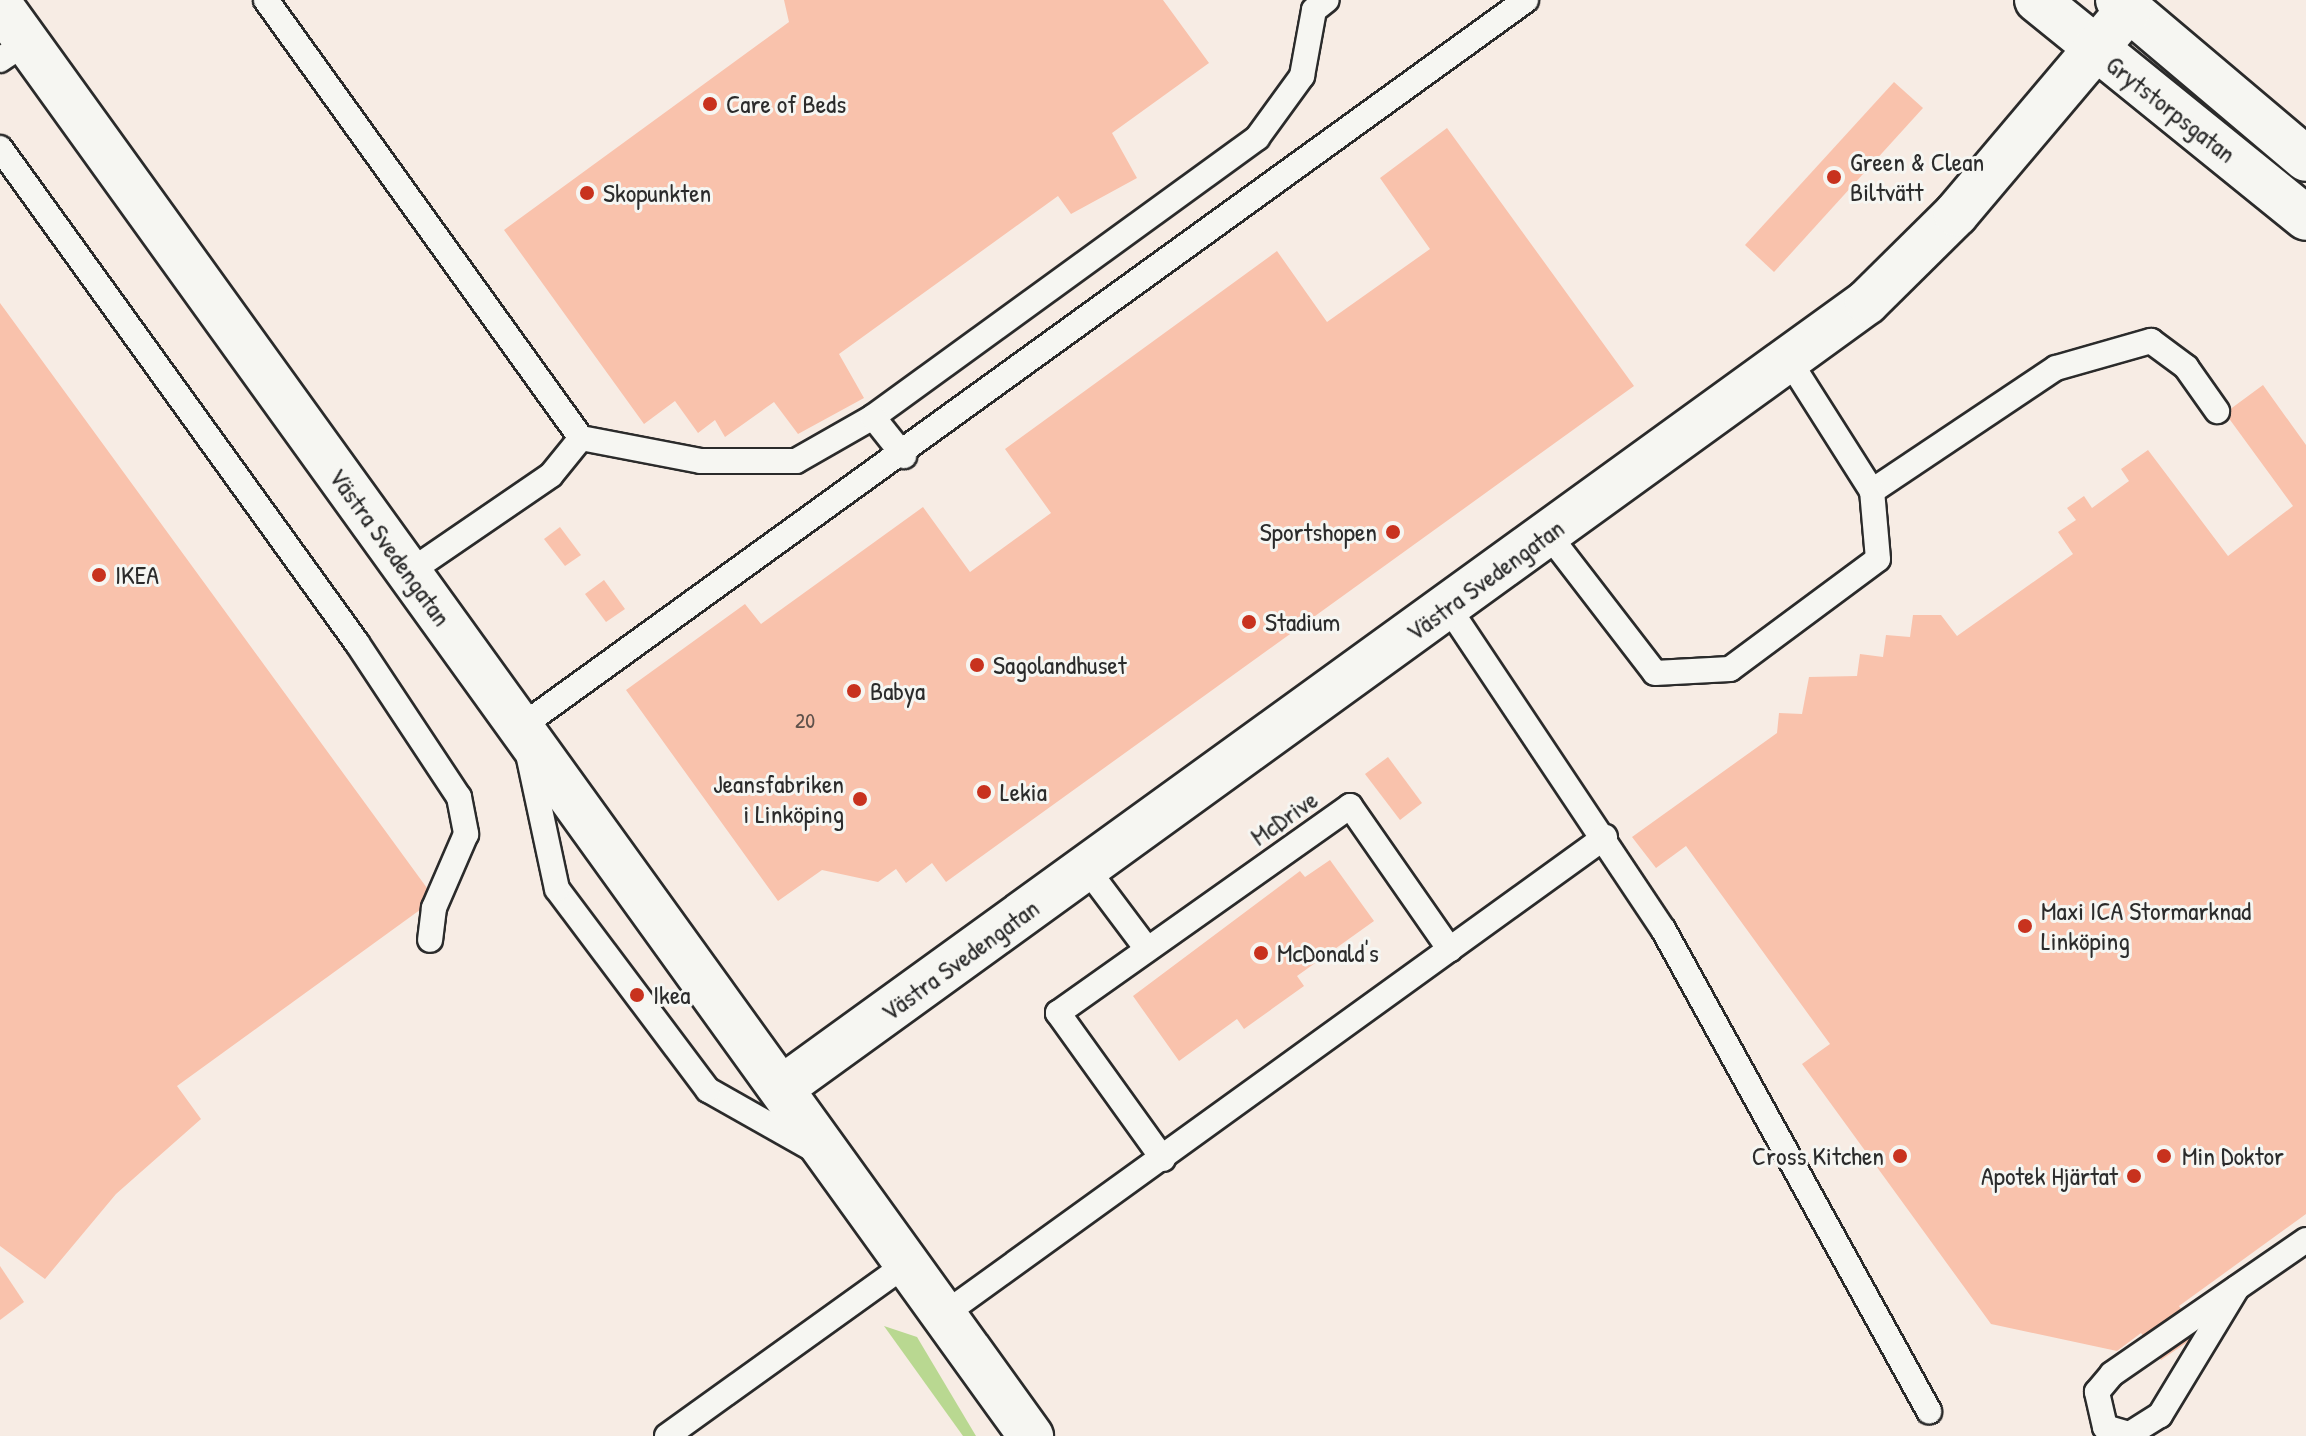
<!DOCTYPE html>
<meta charset="utf-8">
<style>
body{margin:0}
#map{position:relative;width:2306px;height:1436px;overflow:hidden;background:#f7ece4;font-family:"Patrick Hand",sans-serif}
div>[style]{position:absolute}
.green>*{inset:0;background:#b9d891}
.building>*{inset:0;background:#f9c2ac}
.roads{filter:drop-shadow(2px 0 #2b2b2b) drop-shadow(-2px 0 #2b2b2b) drop-shadow(0 2px #2b2b2b) drop-shadow(0 -2px #2b2b2b)}
.lane>*{height:24px;margin:-12px;padding:0 12px;transform-origin:12px;border-radius:12px;background:#f6f6f2}
.street>*{height:44px;margin:-22px;padding:0 22px;transform-origin:22px;border-radius:22px;background:#f6f6f2}
.secondary>*{height:44px;margin:-22px;padding:0 22px;transform-origin:22px;border-radius:22px;background:#f6f6f2}
.dots>*{width:22px;height:22px;translate:-50% -50%;box-sizing:border-box;border:4px solid #f6f6f2;border-radius:50%}
span{translate:-50% -50%;white-space:nowrap;text-align:center;line-height:1.15;-webkit-text-stroke:6px #f6f6f2;paint-order:stroke}
.number-label{font-size:22px;color:#5e514b}
.number-label span{-webkit-text-stroke-width:0}
.poi-label{font-size:26px;color:#2b2b2b}
.left{translate:0 -50%;text-align:left}
.right{translate:-100% -50%;text-align:right}
.street-label{font-size:26px;color:#2b2b2b}
</style>
<div id="map">
<div class="green">
<div style="clip-path:polygon(884px 1326px,917px 1337px,976px 1436px,963px 1436px)"></div>
</div>
<div class="building">
<div style="clip-path:polygon(784px 0,1163px 0,1209px 63px,1112px 133px,1137px 178px,1071px 214px,1058px 196px,839px 354px,864px 398px,798px 434px,774px 402px,725px 437px,715px 420px,698px 433px,675px 401px,644px 424px,504px 230px,789px 22px)"></div>
<div style="clip-path:polygon(1894px 82px,1923px 108px,1774px 272px,1745px 245px)"></div>
<div style="clip-path:polygon(1447px 128px,1634px 386px,946px 882px,932px 863px,906px 883px,896px 869px,878px 882px,822px 870px,778px 901px,626px 690px,745px 604px,761px 624px,923px 507px,970px 572px,1051px 513px,1005px 449px,1277px 251px,1327px 322px,1430px 249px,1380px 178px)"></div>
<div style="clip-path:polygon(0 303px,435px 899px,177px 1086px,201px 1119px,116px 1194px,45px 1279px,0 1246px)"></div>
<div style="clip-path:polygon(2263px 385px,2306px 445px,2306px 1214px,2179px 1306px,2199px 1334px,2161px 1360px,2141px 1333px,2117px 1351px,1991px 1324px,1802px 1064px,1830px 1044px,1686px 846px,1656px 868px,1632px 837px,1777px 733px,1779px 713px,1802px 714px,1809px 677px,1857px 676px,1860px 654px,1883px 657px,1886px 635px,1910px 637px,1913px 615px,1941px 615px,1957px 636px,2073px 554px,2058px 532px,2076px 520px,2067px 508px,2084px 496px,2092px 508px,2129px 481px,2121px 469px,2148px 450px,2228px 556px,2293px 506px,2225px 413px)"></div>
<div style="clip-path:polygon(560px 527px,581px 555px,565px 566px,544px 539px)"></div>
<div style="clip-path:polygon(604px 580px,625px 609px,606px 622px,585px 594px)"></div>
<div style="clip-path:polygon(1388px 757px,1422px 803px,1400px 820px,1365px 774px)"></div>
<div style="clip-path:polygon(1330px 860px,1374px 921px,1297px 976px,1304px 986px,1244px 1029px,1237px 1019px,1179px 1061px,1133px 996px,1300px 871px,1305px 877px)"></div>
<div style="clip-path:polygon(0 1266px,24px 1302px,0 1320px)"></div>
</div>
<div class="roads">
<div class="lane">
<div style="left:266px;top:0;width:540px;rotate:54.28deg"></div>
<div style="left:581px;top:438px;width:122px;rotate:10.9deg"></div>
<div style="left:701px;top:461px;width:95px"></div>
<div style="left:796px;top:461px;width:89px;rotate:-29.7deg"></div>
<div style="left:873px;top:417px;width:475px;rotate:-36deg"></div>
<div style="left:1257px;top:138px;width:77px;rotate:-54deg"></div>
<div style="left:1302px;top:76px;width:67px;rotate:-79.7deg"></div>
<div style="left:1314px;top:10px;width:16px;rotate:-38deg"></div>
<div style="left:0;top:60px;width:32px;rotate:-34deg"></div>
<div style="left:0;top:148px;width:610px;rotate:54.2deg"></div>
<div style="left:357px;top:643px;width:185px;rotate:56.5deg"></div>
<div style="left:459px;top:797px;width:38px;rotate:79deg"></div>
<div style="left:466px;top:834px;width:81px;rotate:113.4deg"></div>
<div style="left:434px;top:908px;width:32px;rotate:97deg"></div>
<div style="left:873px;top:417px;width:50px;rotate:51.5deg"></div>
<div style="left:1872px;top:491px;width:221px;rotate:-33.8deg"></div>
<div style="left:2056px;top:368px;width:99px;rotate:-15.9deg"></div>
<div style="left:2151px;top:341px;width:44px;rotate:36.6deg"></div>
<div style="left:2186px;top:367px;width:54px;rotate:54.8deg"></div>
<div style="left:1548px;top:534px;width:175px;rotate:52.4deg"></div>
<div style="left:1655px;top:673px;width:75px;rotate:-3.1deg"></div>
<div style="left:1730px;top:669px;width:184px;rotate:-36.6deg"></div>
<div style="left:1878px;top:559px;width:68px;rotate:-95deg"></div>
<div style="left:1872px;top:491px;width:153px;rotate:-122.4deg"></div>
<div style="left:408px;top:573px;width:173px;rotate:-34.4deg"></div>
<div style="left:551px;top:475px;width:48px;rotate:-51deg"></div>
<div style="left:1448px;top:607px;width:387px;rotate:56.3deg"></div>
<div style="left:1663px;top:929px;width:551px;rotate:61.11deg"></div>
<div style="left:1087px;top:869px;width:100px;rotate:53.1deg"></div>
<div style="left:816px;top:1151px;width:124px;rotate:-150.5deg"></div>
<div style="left:708px;top:1090px;width:251px;rotate:-126.9deg"></div>
<div style="left:557px;top:889px;width:167px;rotate:-102.1deg"></div>
<div style="left:522px;top:726px;width:1239px;rotate:-35.87deg"></div>
<div style="left:1163px;top:1159px;width:180px;rotate:-125.7deg"></div>
<div style="left:1058px;top:1013px;width:358px;rotate:-35.3deg"></div>
<div style="left:1350px;top:806px;width:175px;rotate:55.2deg"></div>
<div style="left:2237px;top:1288px;width:149px;rotate:121.2deg"></div>
<div style="left:2160px;top:1415px;width:36px;rotate:148deg"></div>
<div style="left:2129px;top:1434px;width:25px;rotate:-164deg"></div>
<div style="left:2105px;top:1427px;width:36px;rotate:-103deg"></div>
<div style="left:2097px;top:1392px;width:23px;rotate:-50deg"></div>
<div style="left:2112px;top:1374px;width:236px;rotate:-34.6deg"></div>
<div style="left:946px;top:1313px;width:813px;rotate:-35.84deg"></div>
<div style="left:667px;top:1436px;width:297px;rotate:-35.7deg"></div>
</div>
<div class="street">
<div style="left:2037px;top:0;width:346px;rotate:39deg"></div>
<div style="left:2118px;top:0;width:246px;rotate:40.2deg"></div>
<div style="left:783px;top:1087px;width:1338px;rotate:-35.91deg"></div>
<div style="left:1867px;top:302px;width:125px;rotate:-44.7deg"></div>
<div style="left:1956px;top:214px;width:268px;rotate:-49.8deg"></div>
</div>
<div class="secondary">
<div style="left:0;top:5px;width:1764px;rotate:54.23deg"></div>
</div>
</div>
<div class="dots">
<div style="left:710px;top:104px;background:#c8321e"></div>
<div style="left:1834px;top:177px;background:#c8321e"></div>
<div style="left:587px;top:193px;background:#c8321e"></div>
<div style="left:1393px;top:532px;background:#c8321e"></div>
<div style="left:99px;top:575px;background:#c8321e"></div>
<div style="left:1249px;top:622px;background:#c8321e"></div>
<div style="left:977px;top:665px;background:#c8321e"></div>
<div style="left:854px;top:691px;background:#c8321e"></div>
<div style="left:984px;top:792px;background:#c8321e"></div>
<div style="left:860px;top:799px;background:#c8321e"></div>
<div style="left:2025px;top:926px;background:#c8321e"></div>
<div style="left:1261px;top:953px;background:#c8321e"></div>
<div style="left:637px;top:995px;background:#c8321e"></div>
<div style="left:1900px;top:1156px;background:#c8321e"></div>
<div style="left:2164px;top:1156px;background:#c8321e"></div>
<div style="left:2134px;top:1176px;background:#c8321e"></div>
</div>
<div class="number-label">
<span style="left:805px;top:721px">20</span>
</div>
<div class="poi-label">
<span class="left" style="left:726px;top:104px">Care of Beds</span>
<span class="left" style="left:1850px;top:177px">Green &amp; Clean<br>Biltvätt</span>
<span class="left" style="left:603px;top:193px">Skopunkten</span>
<span class="right" style="left:1377px;top:532px">Sportshopen</span>
<span class="left" style="left:115px;top:575px">IKEA</span>
<span class="left" style="left:1265px;top:622px">Stadium</span>
<span class="left" style="left:993px;top:665px">Sagolandhuset</span>
<span class="left" style="left:870px;top:691px">Babya</span>
<span class="right" style="left:844px;top:799px">Jeansfabriken<br>i Linköping</span>
<span class="left" style="left:1000px;top:792px">Lekia</span>
<span class="left" style="left:2041px;top:926px">Maxi ICA Stormarknad<br>Linköping</span>
<span class="left" style="left:1277px;top:953px">McDonald's</span>
<span class="left" style="left:653px;top:995px">Ikea</span>
<span class="right" style="left:1884px;top:1156px">Cross Kitchen</span>
<span class="left" style="left:2182px;top:1156px">Min Doktor</span>
<span class="right" style="left:2118px;top:1176px">Apotek Hjärtat</span>
</div>
<div class="street-label">
<span style="left:2171px;top:109px;rotate:38deg">Grytstorpsgatan</span>
<span style="left:390px;top:547px;rotate:54deg">Västra Svedengatan</span>
<span style="left:1485px;top:580px;rotate:-36deg">Västra Svedengatan</span>
<span style="left:1284px;top:818px;rotate:-35deg">McDrive</span>
<span style="left:960px;top:960px;rotate:-36deg">Västra Svedengatan</span>
</div>
</div>
